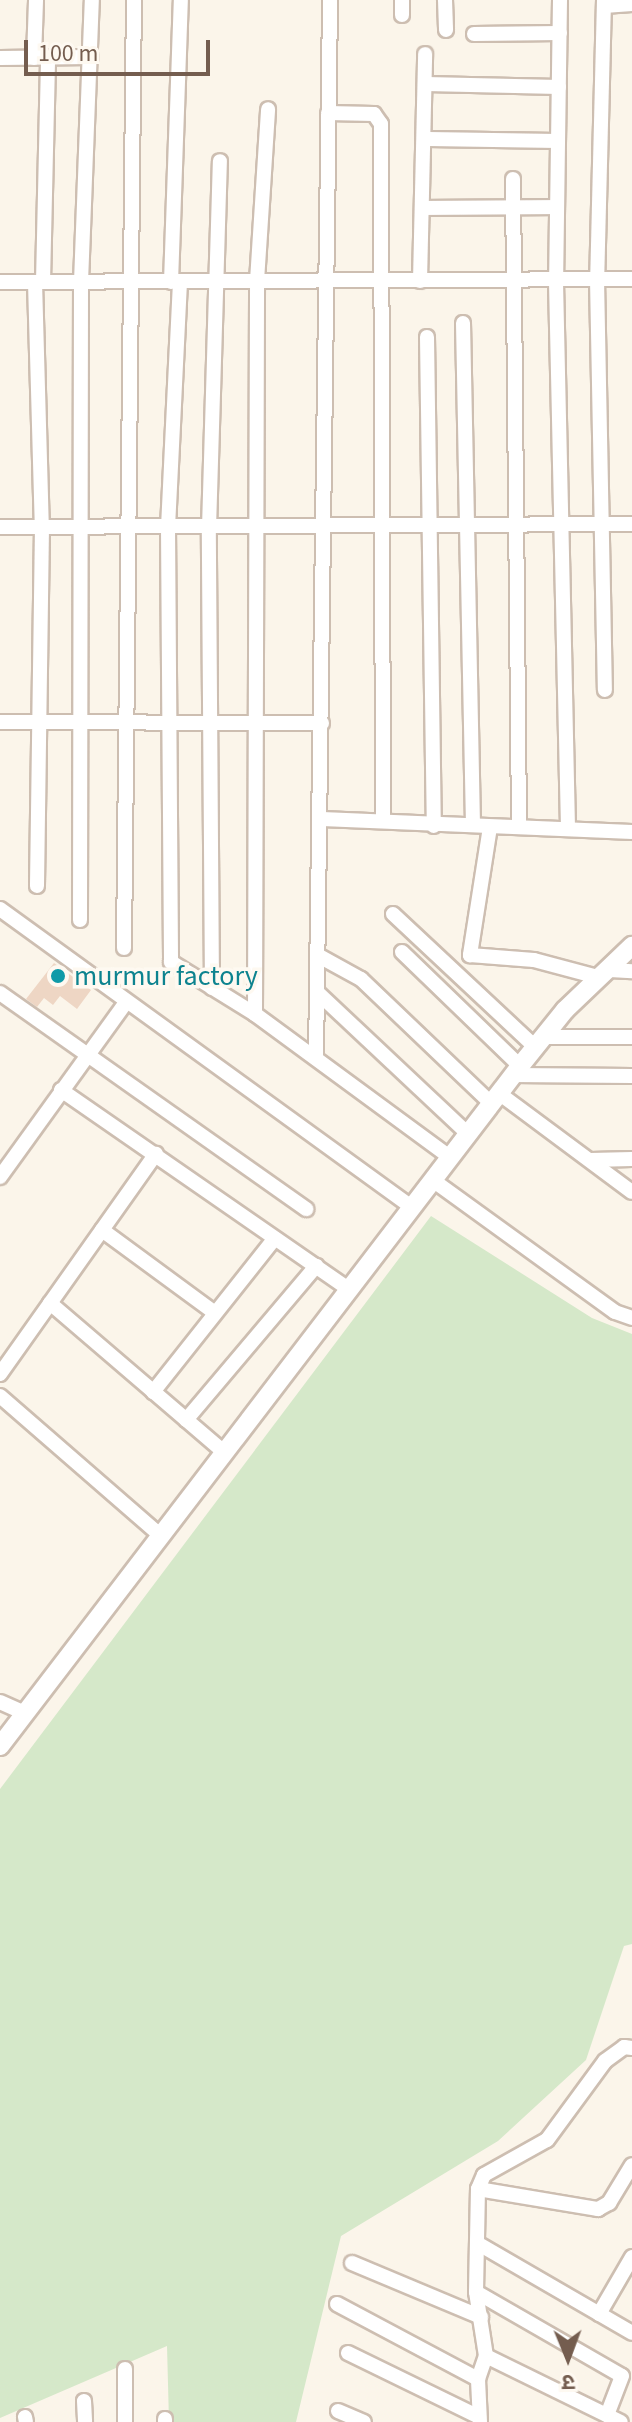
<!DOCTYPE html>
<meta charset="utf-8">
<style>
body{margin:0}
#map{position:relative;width:632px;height:2422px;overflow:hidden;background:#fbf5ea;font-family:"Source Sans 3","Noto Sans Devanagari",sans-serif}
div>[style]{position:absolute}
.green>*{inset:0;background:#d5e8c9}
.building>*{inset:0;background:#eed6c4}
.roads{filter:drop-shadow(2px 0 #cdbeb1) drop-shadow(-2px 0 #cdbeb1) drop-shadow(0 2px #cdbeb1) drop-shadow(0 -2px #cdbeb1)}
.minor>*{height:14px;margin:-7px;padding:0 7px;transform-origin:7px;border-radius:7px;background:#fff}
.tertiary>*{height:18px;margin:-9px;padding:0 9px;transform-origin:9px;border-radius:9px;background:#fff}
.dots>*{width:22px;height:22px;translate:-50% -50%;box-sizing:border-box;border:4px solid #fef9f1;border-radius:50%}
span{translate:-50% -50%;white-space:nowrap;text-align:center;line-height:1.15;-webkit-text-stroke:7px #fef9f1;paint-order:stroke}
.culture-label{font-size:28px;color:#0d838f}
.left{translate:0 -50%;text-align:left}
.north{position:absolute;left:528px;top:2318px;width:80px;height:80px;-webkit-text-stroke:6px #fef9f1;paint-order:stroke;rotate:179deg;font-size:22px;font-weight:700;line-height:32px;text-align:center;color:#745d4f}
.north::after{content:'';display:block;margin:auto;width:28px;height:36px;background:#745d4f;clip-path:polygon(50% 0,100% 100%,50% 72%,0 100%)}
.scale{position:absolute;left:24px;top:40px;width:186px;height:36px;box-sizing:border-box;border:4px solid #745d4f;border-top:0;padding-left:10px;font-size:24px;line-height:28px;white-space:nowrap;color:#745d4f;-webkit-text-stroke:6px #fef9f1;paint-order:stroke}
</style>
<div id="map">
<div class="green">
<div style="clip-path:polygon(431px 1216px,592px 1318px,632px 1334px,632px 1944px,624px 1946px,586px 2060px,498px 2141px,341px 2236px,296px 2422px,169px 2422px,167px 2346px,0 2418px,0 1789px)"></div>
</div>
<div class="building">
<div style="clip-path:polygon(54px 963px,91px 990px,77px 1009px,60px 996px,53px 1005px,44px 998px,37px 1007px,26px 999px)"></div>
</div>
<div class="roads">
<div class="minor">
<div style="left:402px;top:0;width:15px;rotate:90deg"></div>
<div style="left:445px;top:0;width:30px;rotate:88deg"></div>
<div style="left:560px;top:0;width:282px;rotate:90.8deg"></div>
<div style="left:556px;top:282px;width:547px;rotate:88.74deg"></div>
<div style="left:604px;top:0;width:279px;rotate:91.4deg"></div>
<div style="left:597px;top:279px;width:411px;rotate:88.9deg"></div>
<div style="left:604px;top:6px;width:28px;rotate:-4deg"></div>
<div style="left:474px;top:34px;width:86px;rotate:-0.7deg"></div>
<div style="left:0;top:58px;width:91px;rotate:-0.6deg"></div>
<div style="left:34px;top:58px;width:58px;rotate:-88deg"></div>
<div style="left:426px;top:84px;width:133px;rotate:1.3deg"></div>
<div style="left:328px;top:113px;width:46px;rotate:1.2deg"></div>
<div style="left:374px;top:114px;width:12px;rotate:55deg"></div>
<div style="left:381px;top:124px;width:697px;rotate:89.84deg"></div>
<div style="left:428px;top:139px;width:130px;rotate:0.9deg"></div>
<div style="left:513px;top:179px;width:648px;rotate:89.47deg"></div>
<div style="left:426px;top:208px;width:131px;rotate:-0.4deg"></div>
<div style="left:420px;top:281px;width:227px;rotate:-88.7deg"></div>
<div style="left:0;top:282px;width:632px;rotate:-0.27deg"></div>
<div style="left:35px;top:282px;width:245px;rotate:88.4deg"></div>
<div style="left:42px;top:527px;width:359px;rotate:90.8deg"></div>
<div style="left:43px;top:282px;width:223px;rotate:-88.7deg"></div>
<div style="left:171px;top:282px;width:282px;rotate:-88deg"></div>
<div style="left:180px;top:282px;width:245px;rotate:92.8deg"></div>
<div style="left:168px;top:527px;width:435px;rotate:89.6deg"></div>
<div style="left:171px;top:962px;width:99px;rotate:31.8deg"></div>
<div style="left:255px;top:1014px;width:243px;rotate:36.3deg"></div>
<div style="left:463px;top:323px;width:502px;rotate:88.86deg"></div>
<div style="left:427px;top:337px;width:489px;rotate:89.2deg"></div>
<div style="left:0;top:527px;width:632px;rotate:-0.27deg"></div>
<div style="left:0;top:722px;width:322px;rotate:0.2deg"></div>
<div style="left:323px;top:819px;width:309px;rotate:2.4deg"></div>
<div style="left:490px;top:827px;width:130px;rotate:98.9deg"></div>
<div style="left:470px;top:955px;width:64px;rotate:4.5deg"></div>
<div style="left:534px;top:960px;width:69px;rotate:15deg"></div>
<div style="left:0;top:909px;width:510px;rotate:35.9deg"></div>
<div style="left:393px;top:914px;width:196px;rotate:43.1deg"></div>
<div style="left:80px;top:920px;width:638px;rotate:-89.91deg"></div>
<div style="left:81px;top:282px;width:282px;rotate:-87.8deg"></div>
<div style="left:124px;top:948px;width:948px;rotate:-89.4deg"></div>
<div style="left:402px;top:952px;width:164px;rotate:44deg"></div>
<div style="left:319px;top:956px;width:48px;rotate:28.7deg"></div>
<div style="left:361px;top:979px;width:181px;rotate:43.7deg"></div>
<div style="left:610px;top:970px;width:22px;rotate:3deg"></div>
<div style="left:212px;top:988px;width:460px;rotate:-90.4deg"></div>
<div style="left:209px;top:528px;width:367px;rotate:-88.3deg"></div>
<div style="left:0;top:993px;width:375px;rotate:35.2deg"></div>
<div style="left:318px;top:993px;width:207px;rotate:43.2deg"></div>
<div style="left:255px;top:1014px;width:733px;rotate:-89.84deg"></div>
<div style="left:257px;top:281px;width:172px;rotate:-86.3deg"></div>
<div style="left:544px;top:1037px;width:88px"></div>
<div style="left:316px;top:1058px;width:1058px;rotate:-89.24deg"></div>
<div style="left:513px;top:1075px;width:119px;rotate:0.5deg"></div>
<div style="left:61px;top:1090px;width:351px;rotate:34.7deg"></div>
<div style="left:500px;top:1094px;width:164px;rotate:36.6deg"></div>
<div style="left:591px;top:1160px;width:41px;rotate:-1.4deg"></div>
<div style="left:0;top:1177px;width:216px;rotate:-54.2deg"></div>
<div style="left:434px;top:1181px;width:223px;rotate:35.9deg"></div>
<div style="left:615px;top:1312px;width:18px;rotate:19deg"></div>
<div style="left:102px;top:1230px;width:140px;rotate:36.3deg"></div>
<div style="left:50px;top:1303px;width:230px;rotate:40.6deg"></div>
<div style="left:0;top:1374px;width:270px;rotate:-54.7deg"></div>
<div style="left:153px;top:1392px;width:196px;rotate:-51.6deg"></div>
<div style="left:0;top:1396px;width:213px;rotate:41deg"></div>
<div style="left:186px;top:1420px;width:202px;rotate:-49.8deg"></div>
<div style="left:0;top:1702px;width:27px;rotate:24deg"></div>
<div style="left:478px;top:2189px;width:122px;rotate:9.5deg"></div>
<div style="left:598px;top:2209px;width:13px;rotate:-29deg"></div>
<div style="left:609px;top:2203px;width:44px;rotate:-58.8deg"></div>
<div style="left:477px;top:2243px;width:179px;rotate:30.1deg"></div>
<div style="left:352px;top:2263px;width:140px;rotate:22.7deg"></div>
<div style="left:476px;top:2292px;width:168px;rotate:29.9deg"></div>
<div style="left:622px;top:2376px;width:42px;rotate:111deg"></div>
<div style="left:337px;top:2304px;width:160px;rotate:28deg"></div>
<div style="left:599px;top:2314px;width:66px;rotate:-59.9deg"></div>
<div style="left:348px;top:2353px;width:146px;rotate:26deg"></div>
<div style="left:486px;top:2356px;width:150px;rotate:26.1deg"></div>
<div style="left:84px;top:2401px;width:21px;rotate:87deg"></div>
<div style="left:338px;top:2411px;width:28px;rotate:23deg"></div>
<div style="left:25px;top:2417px;width:5px;rotate:79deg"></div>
<div style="left:165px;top:2419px;width:3px;rotate:90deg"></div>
<div style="left:125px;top:2422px;width:53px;rotate:-90deg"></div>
<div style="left:480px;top:2422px;width:43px;rotate:-92.7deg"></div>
<div style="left:478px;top:2379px;width:24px;rotate:-71deg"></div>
<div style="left:486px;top:2356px;width:65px;rotate:-98.9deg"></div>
<div style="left:476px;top:2292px;width:103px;rotate:-88.9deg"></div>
<div style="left:478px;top:2189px;width:15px;rotate:-67deg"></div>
<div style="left:484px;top:2175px;width:72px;rotate:-29.1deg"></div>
<div style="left:547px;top:2140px;width:98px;rotate:-53.7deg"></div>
<div style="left:605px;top:2061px;width:24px;rotate:-36deg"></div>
<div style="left:624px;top:2047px;width:8px;rotate:7deg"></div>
</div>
<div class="tertiary">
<div style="left:0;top:1746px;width:856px;rotate:-52.59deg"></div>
<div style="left:520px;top:1066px;width:72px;rotate:-51.2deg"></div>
<div style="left:565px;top:1010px;width:93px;rotate:-43.7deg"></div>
</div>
</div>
<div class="dots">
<div style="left:58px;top:976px;background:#0f9aa8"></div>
</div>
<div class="culture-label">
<span class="left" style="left:74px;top:976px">murmur factory</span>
</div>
<div class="north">उ</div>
<div class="scale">100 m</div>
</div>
